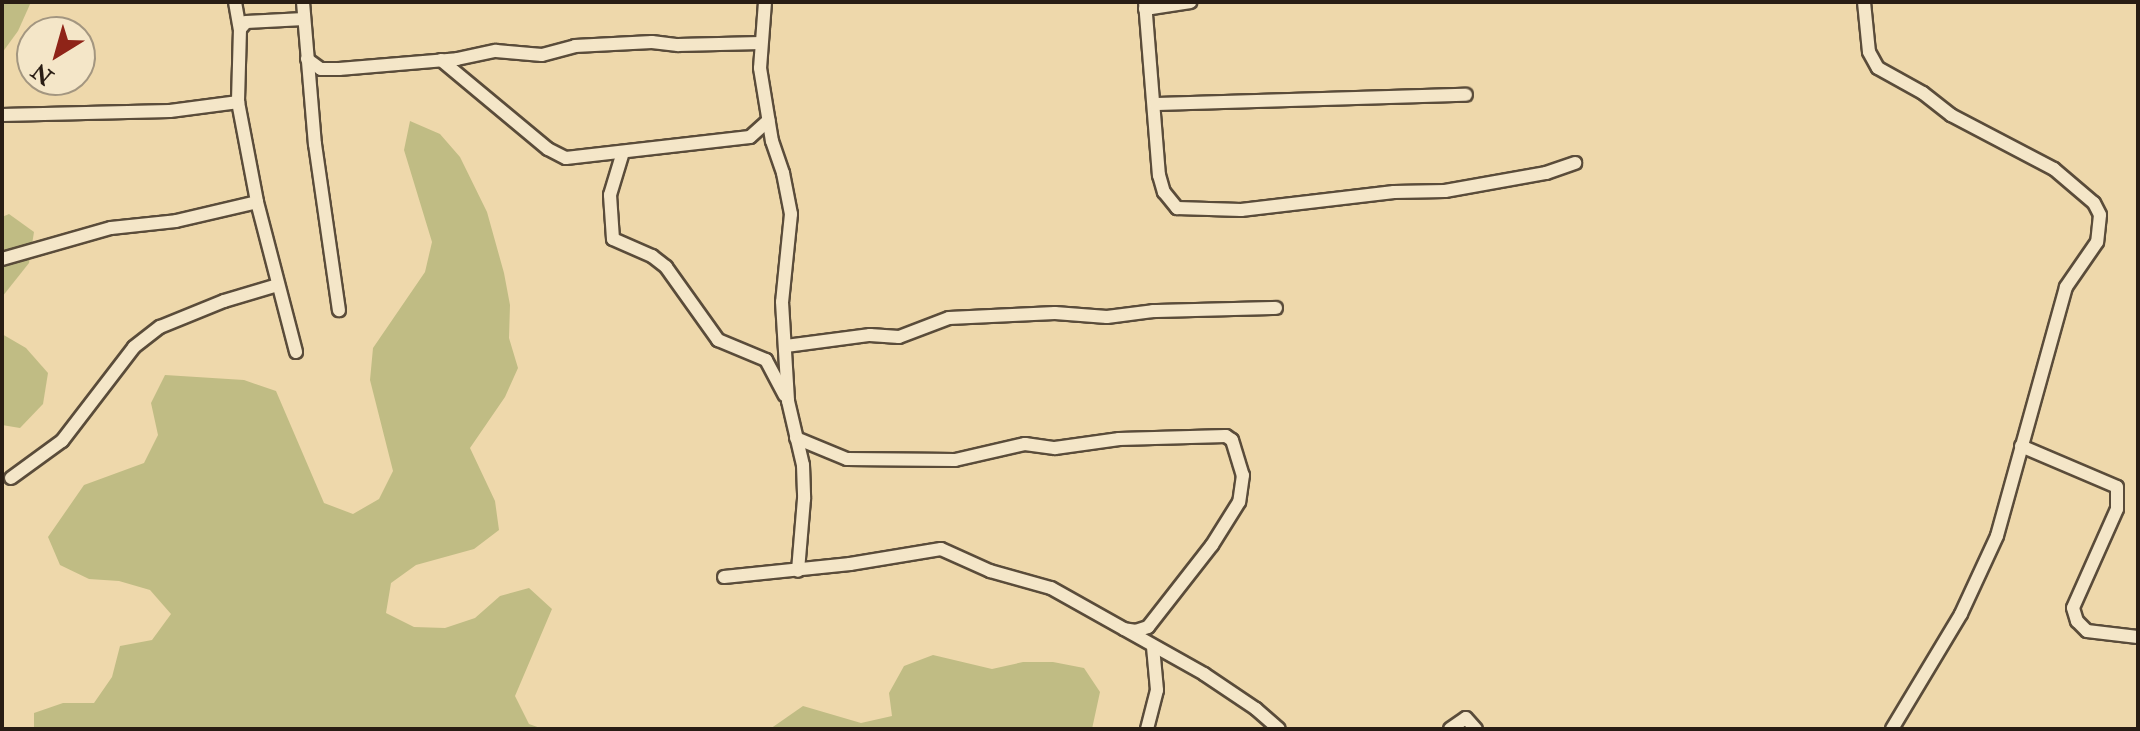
<!DOCTYPE html>
<style>
body{margin:0}
#map{position:relative;width:2140px;height:731px;overflow:hidden;background:#eed8ab;font-family:"IM FELL Double Pica",serif}
div>[style]{position:absolute}
.green>*{inset:0;background:#c0bc84}
.roads{filter:drop-shadow(2px 0 #5a4c3a) drop-shadow(-2px 0 #5a4c3a) drop-shadow(0 2px #5a4c3a) drop-shadow(0 -2px #5a4c3a)}
.minor>*{height:12px;margin:-6px;padding:0 6px;transform-origin:6px;border-radius:6px;background:#f4e6c8}
span{translate:-50% -50%;white-space:nowrap;text-align:center;line-height:1.15;-webkit-text-stroke:6px #f4e6c8;paint-order:stroke}
.frame{position:absolute;inset:0;border:4px solid #291d14;pointer-events:none}
.north{position:absolute;left:16px;top:16px;width:80px;height:80px;box-sizing:border-box;background:#f4e6c8;border:2px solid #a39680;border-radius:50%;rotate:217deg;font-size:22px;font-weight:700;line-height:32px;text-align:center;color:#291d14}
.north::after{content:'';display:block;margin:auto;width:28px;height:36px;background:#8f2418;clip-path:polygon(50% 0,100% 100%,50% 72%,0 100%)}
</style>
<div id="map">
<div class="green">
<div style="clip-path:polygon(2px 2px,31px 2px,18px 31px,2px 53px)"></div>
<div style="clip-path:polygon(410px 121px,440px 134px,460px 157px,487px 212px,504px 273px,510px 305px,509px 338px,518px 368px,505px 397px,470px 448px,495px 501px,499px 530px,474px 549px,416px 565px,391px 583px,386px 613px,414px 627px,445px 628px,475px 618px,500px 596px,529px 588px,552px 609px,515px 696px,529px 724px,543px 729px,34px 729px,34px 713px,63px 703px,94px 703px,112px 677px,120px 646px,152px 640px,171px 614px,150px 590px,119px 581px,89px 579px,60px 565px,48px 537px,84px 485px,144px 463px,158px 435px,151px 403px,165px 375px,244px 380px,276px 391px,324px 503px,353px 514px,379px 499px,393px 471px,370px 380px,373px 348px,425px 272px,432px 242px,404px 150px)"></div>
<div style="clip-path:polygon(9px 214px,34px 232px,29px 263px,2px 297px,2px 217px)"></div>
<div style="clip-path:polygon(2px 334px,26px 348px,48px 373px,43px 404px,20px 428px,2px 425px)"></div>
<div style="clip-path:polygon(933px 655px,992px 669px,1023px 662px,1053px 662px,1084px 668px,1100px 692px,1092px 729px,770px 729px,803px 706px,861px 723px,892px 716px,889px 693px,904px 666px)"></div>
</div>
<div class="roads">
<div class="minor">
<div style="left:235px;top:2px;width:27px;rotate:80deg"></div>
<div style="left:240px;top:29px;width:73px;rotate:91.6deg"></div>
<div style="left:238px;top:102px;width:102px;rotate:79.2deg"></div>
<div style="left:257px;top:202px;width:155px;rotate:75.4deg"></div>
<div style="left:303px;top:2px;width:143px;rotate:85.2deg"></div>
<div style="left:315px;top:144px;width:168px;rotate:81.8deg"></div>
<div style="left:765px;top:2px;width:66px;rotate:94.3deg"></div>
<div style="left:760px;top:68px;width:74px;rotate:80.7deg"></div>
<div style="left:772px;top:141px;width:34px;rotate:71deg"></div>
<div style="left:783px;top:173px;width:42px;rotate:79deg"></div>
<div style="left:791px;top:214px;width:88px;rotate:95.8deg"></div>
<div style="left:782px;top:302px;width:99px;rotate:86.5deg"></div>
<div style="left:788px;top:401px;width:66px;rotate:76.8deg"></div>
<div style="left:803px;top:465px;width:34px;rotate:88deg"></div>
<div style="left:804px;top:499px;width:72px;rotate:94.8deg"></div>
<div style="left:1145px;top:2px;width:174px;rotate:85.4deg"></div>
<div style="left:1159px;top:175px;width:18px;rotate:74deg"></div>
<div style="left:1164px;top:192px;width:21px;rotate:51deg"></div>
<div style="left:1177px;top:208px;width:64px;rotate:1.8deg"></div>
<div style="left:1241px;top:210px;width:154px;rotate:-6.7deg"></div>
<div style="left:1394px;top:192px;width:51px;rotate:-1.1deg"></div>
<div style="left:1445px;top:191px;width:103px;rotate:-10.1deg"></div>
<div style="left:1546px;top:173px;width:31px;rotate:-19deg"></div>
<div style="left:1864px;top:2px;width:50px;rotate:84.3deg"></div>
<div style="left:1869px;top:52px;width:18px;rotate:61deg"></div>
<div style="left:1878px;top:68px;width:51px;rotate:29.1deg"></div>
<div style="left:1923px;top:93px;width:36px;rotate:38deg"></div>
<div style="left:1951px;top:115px;width:116px;rotate:27.7deg"></div>
<div style="left:2054px;top:169px;width:52px;rotate:40.4deg"></div>
<div style="left:2094px;top:203px;width:13px;rotate:63deg"></div>
<div style="left:2100px;top:215px;width:27px;rotate:96deg"></div>
<div style="left:2097px;top:242px;width:55px;rotate:124.6deg"></div>
<div style="left:2066px;top:287px;width:258px;rotate:105.5deg"></div>
<div style="left:1997px;top:536px;width:86px;rotate:114.8deg"></div>
<div style="left:1961px;top:614px;width:134px;rotate:121deg"></div>
<div style="left:1145px;top:9px;width:46px;rotate:-8.8deg"></div>
<div style="left:240px;top:29px;width:9px;rotate:-49deg"></div>
<div style="left:246px;top:22px;width:58px;rotate:-3deg"></div>
<div style="left:307px;top:59px;width:17px;rotate:36deg"></div>
<div style="left:321px;top:69px;width:18px"></div>
<div style="left:339px;top:69px;width:118px;rotate:-4.8deg"></div>
<div style="left:457px;top:59px;width:40px;rotate:-12deg"></div>
<div style="left:496px;top:51px;width:46px;rotate:5deg"></div>
<div style="left:542px;top:55px;width:34px;rotate:-15deg"></div>
<div style="left:575px;top:46px;width:77px;rotate:-3deg"></div>
<div style="left:652px;top:42px;width:26px;rotate:7deg"></div>
<div style="left:678px;top:45px;width:83px;rotate:-1.4deg"></div>
<div style="left:441px;top:60px;width:139px;rotate:39.8deg"></div>
<div style="left:548px;top:149px;width:20px;rotate:27deg"></div>
<div style="left:566px;top:158px;width:185px;rotate:-6.5deg"></div>
<div style="left:750px;top:137px;width:25px;rotate:-42deg"></div>
<div style="left:1155px;top:104px;width:311px;rotate:-1.7deg"></div>
<div style="left:2px;top:115px;width:168px;rotate:-1.4deg"></div>
<div style="left:170px;top:111px;width:69px;rotate:-7.5deg"></div>
<div style="left:623px;top:152px;width:45px;rotate:106.8deg"></div>
<div style="left:610px;top:195px;width:44px;rotate:86.1deg"></div>
<div style="left:613px;top:239px;width:43px;rotate:23.6deg"></div>
<div style="left:652px;top:256px;width:18px;rotate:38deg"></div>
<div style="left:666px;top:267px;width:90px;rotate:54.5deg"></div>
<div style="left:718px;top:340px;width:52px;rotate:22.6deg"></div>
<div style="left:766px;top:360px;width:40px;rotate:62deg"></div>
<div style="left:2px;top:259px;width:113px;rotate:-15.9deg"></div>
<div style="left:111px;top:228px;width:65px;rotate:-6.1deg"></div>
<div style="left:176px;top:221px;width:83px;rotate:-13.2deg"></div>
<div style="left:786px;top:346px;width:85px;rotate:-7.5deg"></div>
<div style="left:870px;top:335px;width:29px;rotate:4deg"></div>
<div style="left:899px;top:337px;width:53px;rotate:-20.8deg"></div>
<div style="left:949px;top:318px;width:106px;rotate:-2.7deg"></div>
<div style="left:1055px;top:313px;width:52px;rotate:4.4deg"></div>
<div style="left:1107px;top:317px;width:46px;rotate:-7.4deg"></div>
<div style="left:1153px;top:311px;width:123px;rotate:-1.4deg"></div>
<div style="left:796px;top:438px;width:55px;rotate:22.4deg"></div>
<div style="left:847px;top:459px;width:108px;rotate:0.5deg"></div>
<div style="left:955px;top:460px;width:72px;rotate:-12.9deg"></div>
<div style="left:1025px;top:444px;width:30px;rotate:8deg"></div>
<div style="left:1055px;top:448px;width:65px;rotate:-8deg"></div>
<div style="left:1119px;top:439px;width:107px;rotate:-1.6deg"></div>
<div style="left:1226px;top:436px;width:7px;rotate:34deg"></div>
<div style="left:1232px;top:440px;width:37px;rotate:73deg"></div>
<div style="left:1243px;top:475px;width:27px;rotate:98deg"></div>
<div style="left:1239px;top:502px;width:51px;rotate:122.1deg"></div>
<div style="left:1212px;top:545px;width:104px;rotate:128deg"></div>
<div style="left:1148px;top:627px;width:13px;rotate:162deg"></div>
<div style="left:1136px;top:631px;width:12px;rotate:-171deg"></div>
<div style="left:2021px;top:446px;width:104px;rotate:23.1deg"></div>
<div style="left:2117px;top:487px;width:22px;rotate:90deg"></div>
<div style="left:2117px;top:509px;width:108px;rotate:114deg"></div>
<div style="left:2073px;top:608px;width:14px;rotate:73deg"></div>
<div style="left:2077px;top:621px;width:14px;rotate:45deg"></div>
<div style="left:2087px;top:631px;width:51px;rotate:6.7deg"></div>
<div style="left:11px;top:478px;width:63px;rotate:-36deg"></div>
<div style="left:62px;top:441px;width:118px;rotate:-52.5deg"></div>
<div style="left:134px;top:347px;width:33px;rotate:-38deg"></div>
<div style="left:160px;top:327px;width:69px;rotate:-22.1deg"></div>
<div style="left:224px;top:301px;width:56px;rotate:-16.5deg"></div>
<div style="left:724px;top:577px;width:127px;rotate:-5.9deg"></div>
<div style="left:850px;top:564px;width:92px;rotate:-9.4deg"></div>
<div style="left:941px;top:549px;width:54px;rotate:24.2deg"></div>
<div style="left:990px;top:571px;width:63px;rotate:15.6deg"></div>
<div style="left:1051px;top:588px;width:176px;rotate:29.3deg"></div>
<div style="left:1204px;top:674px;width:63px;rotate:33.9deg"></div>
<div style="left:1256px;top:709px;width:30px;rotate:41deg"></div>
<div style="left:1147px;top:729px;width:40px;rotate:-75.6deg"></div>
<div style="left:1157px;top:690px;width:43px;rotate:-95.3deg"></div>
<div style="left:1450px;top:729px;width:19px;rotate:-35deg"></div>
<div style="left:1466px;top:718px;width:15px;rotate:48deg"></div>
</div>
</div>
<div class="frame"></div>
<div class="north">N</div>
</div>
